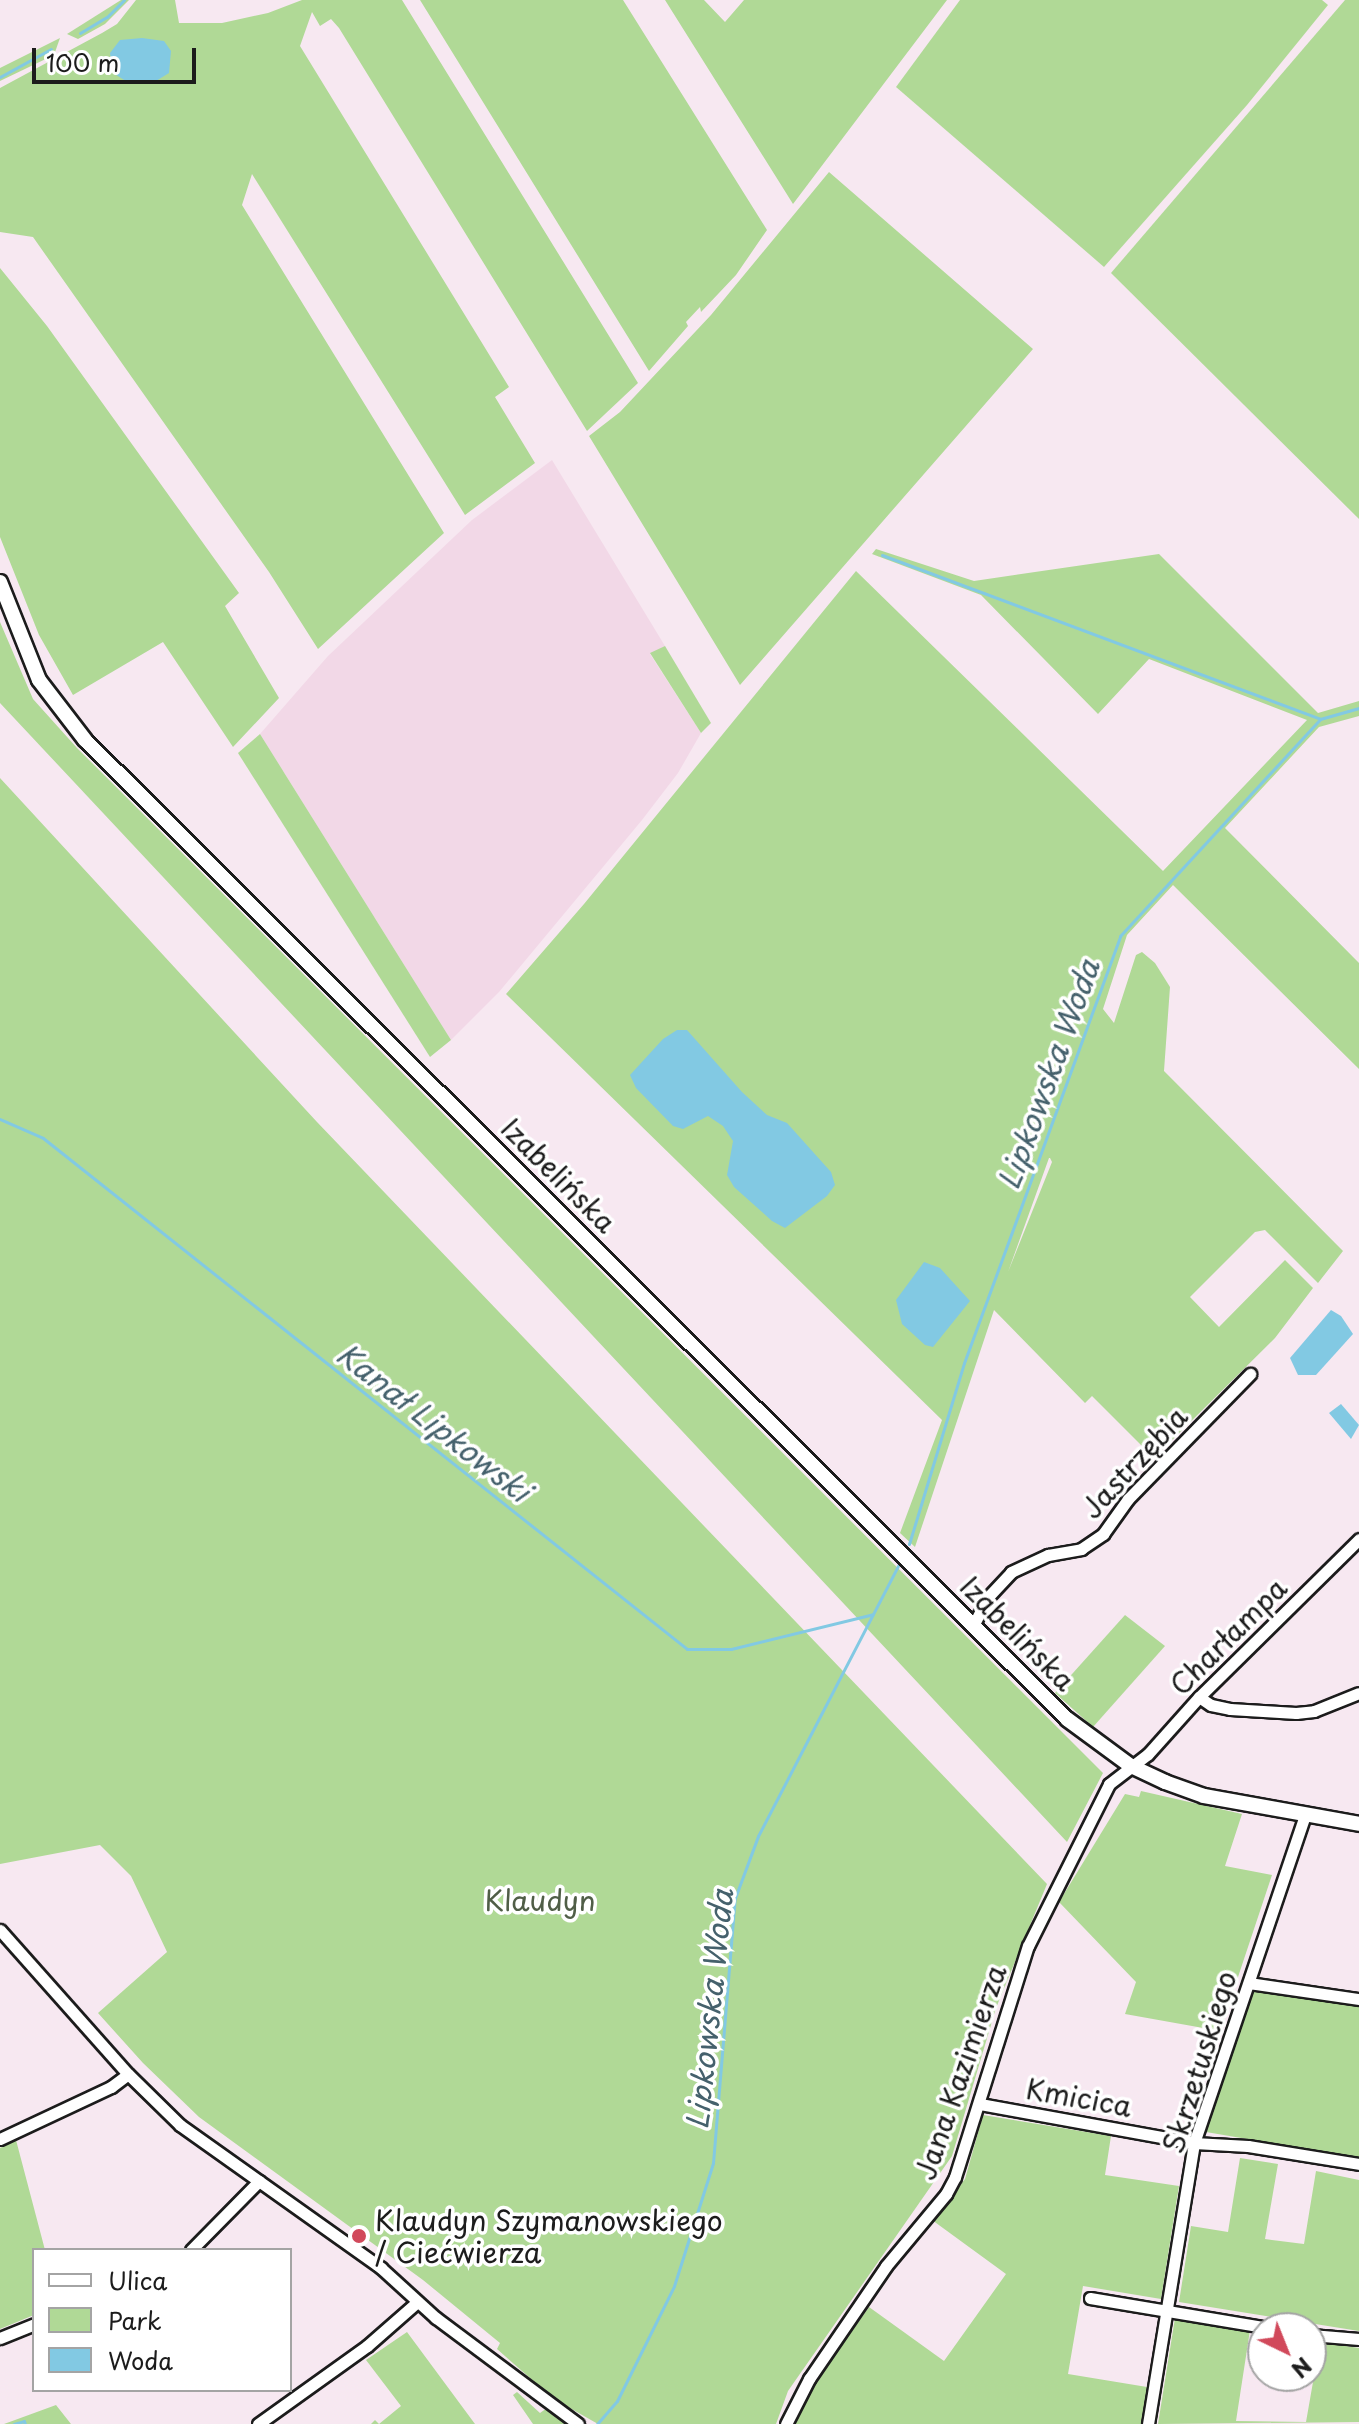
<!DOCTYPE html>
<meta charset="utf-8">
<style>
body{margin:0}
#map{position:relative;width:1359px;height:2424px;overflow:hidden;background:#f7e8f1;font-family:"Playpen Sans",sans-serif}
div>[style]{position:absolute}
.built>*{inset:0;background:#f2d8e7}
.green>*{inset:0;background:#b0d996}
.water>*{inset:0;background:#82c9e3}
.stream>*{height:3px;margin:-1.5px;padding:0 1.5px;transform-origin:1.5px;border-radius:1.5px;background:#82c9e3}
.roads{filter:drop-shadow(2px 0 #1c1c1c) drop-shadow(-2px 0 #1c1c1c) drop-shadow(0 2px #1c1c1c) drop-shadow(0 -2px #1c1c1c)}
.minor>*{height:11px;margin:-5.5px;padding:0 5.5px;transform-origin:5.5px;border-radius:5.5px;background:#fff}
.tertiary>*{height:14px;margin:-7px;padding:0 7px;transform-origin:7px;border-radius:7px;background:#fff}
.dots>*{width:22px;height:22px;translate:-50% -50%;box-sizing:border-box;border:4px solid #fff;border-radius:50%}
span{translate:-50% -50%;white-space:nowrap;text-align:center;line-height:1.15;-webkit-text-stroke:7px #fff;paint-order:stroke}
.street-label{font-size:28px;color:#1c1c1c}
.park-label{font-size:28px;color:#505e47}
.poi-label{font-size:28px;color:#1c1c1c}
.left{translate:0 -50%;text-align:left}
.water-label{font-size:30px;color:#45616c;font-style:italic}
.legend{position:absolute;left:32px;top:2248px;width:260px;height:144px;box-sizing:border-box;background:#fff;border:2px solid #a4a4a4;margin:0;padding:10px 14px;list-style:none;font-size:24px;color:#1c1c1c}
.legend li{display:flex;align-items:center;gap:16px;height:40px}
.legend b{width:40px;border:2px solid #a4a4a4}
.north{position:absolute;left:1247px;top:2312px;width:80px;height:80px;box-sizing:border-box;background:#fff;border:2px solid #a4a4a4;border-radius:50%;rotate:137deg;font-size:22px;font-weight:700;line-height:32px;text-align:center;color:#1c1c1c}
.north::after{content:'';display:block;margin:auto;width:28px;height:36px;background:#d1495b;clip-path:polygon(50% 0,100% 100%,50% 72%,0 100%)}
.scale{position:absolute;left:32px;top:48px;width:164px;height:36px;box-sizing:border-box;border:4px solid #1c1c1c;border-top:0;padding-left:10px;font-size:24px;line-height:28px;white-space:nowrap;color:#1c1c1c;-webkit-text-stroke:6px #fff;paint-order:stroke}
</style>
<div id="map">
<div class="built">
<div style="clip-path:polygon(552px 460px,665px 646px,650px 654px,701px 733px,678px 773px,642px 820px,499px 992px,451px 1040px,260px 734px,328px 656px,472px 520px)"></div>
</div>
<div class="green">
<div style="clip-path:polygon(121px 0,129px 0,105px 24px,78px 39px,67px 34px)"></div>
<div style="clip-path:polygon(136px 0,175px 0,179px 23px,222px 23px,268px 13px,302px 0,402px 0,638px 383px,587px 431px,339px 28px,331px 19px,320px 26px,312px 12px,300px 46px,509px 387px,495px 397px,535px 463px,465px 515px,252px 174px,242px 205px,444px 533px,318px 649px,269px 572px,33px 237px,0 232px,0 88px,102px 33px,117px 24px)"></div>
<div style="clip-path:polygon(420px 0,623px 0,767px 230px,736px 275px,701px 312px,700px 307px,686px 322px,688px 326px,649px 371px)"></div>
<div style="clip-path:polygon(665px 0,704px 0,725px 22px,744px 0,947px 0,793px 204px)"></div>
<div style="clip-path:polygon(960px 0,1322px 0,1328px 5px,1247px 105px,1104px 267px,896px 87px)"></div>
<div style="clip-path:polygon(1345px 0,1359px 0,1359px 519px,1111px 273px)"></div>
<div style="clip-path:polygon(60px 38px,54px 55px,0 81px,0 68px)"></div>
<div style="clip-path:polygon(829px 172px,1033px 349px,740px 685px,589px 436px,620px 412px,711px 315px)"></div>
<div style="clip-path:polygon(0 268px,47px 326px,239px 593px,225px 606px,279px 698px,233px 747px,163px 642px,73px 695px,39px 635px,0 537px)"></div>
<div style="clip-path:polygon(evenodd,876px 549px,974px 581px,1159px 554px,1318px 713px,1359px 701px,1359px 716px,1319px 727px,1225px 828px,1359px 963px,1359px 1069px,1173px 885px,1127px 935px,1103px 1009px,1114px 1023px,1136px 955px,1142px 952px,1155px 963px,1170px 987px,1164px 1071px,1343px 1251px,1318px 1283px,1265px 1230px,1255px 1232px,1190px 1297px,1219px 1327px,1285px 1260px,1313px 1288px,1275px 1338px,1154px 1458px,1092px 1396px,1085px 1403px,994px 1310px,915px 1547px,900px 1533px,942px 1420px,506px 994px,584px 904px,856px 571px,1163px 871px,1307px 720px,1149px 659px,1098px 714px,981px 595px,872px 554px,876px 549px,1050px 1158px,1052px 1162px,1008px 1272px,1049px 1158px,1050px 1158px)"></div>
<div style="clip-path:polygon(0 622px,33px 699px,77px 748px,1103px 1773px,1067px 1842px,0 703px)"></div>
<div style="clip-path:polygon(665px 646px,711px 723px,701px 733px,650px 653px)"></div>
<div style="clip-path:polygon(260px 734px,451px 1040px,430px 1057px,238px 753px)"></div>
<div style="clip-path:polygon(0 778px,317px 1122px,1047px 1884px,996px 2008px,952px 2156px,788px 2391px,776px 2424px,598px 2424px,554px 2399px,497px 2349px,500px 2343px,423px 2280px,199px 2117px,143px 2063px,98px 2013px,167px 1952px,131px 1876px,100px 1845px,0 1864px)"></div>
<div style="clip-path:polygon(1125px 1615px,1165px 1646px,1093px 1727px,1055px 1693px)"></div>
<div style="clip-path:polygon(1141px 1791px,1242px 1814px,1225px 1866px,1272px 1875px,1220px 2031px,1125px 2014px,1136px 1982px,1059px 1902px,1125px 1794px,1139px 1797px)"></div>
<div style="clip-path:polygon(1254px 1988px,1359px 2006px,1359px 2158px,1206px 2132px)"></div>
<div style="clip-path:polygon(983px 2115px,1111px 2136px,1105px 2175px,1179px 2186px,1161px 2299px,1083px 2286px,1068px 2374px,1147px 2387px,1141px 2424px,792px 2424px,801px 2403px,869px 2307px,944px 2361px,1006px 2274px,932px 2220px,965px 2179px)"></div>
<div style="clip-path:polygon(16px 2140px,45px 2250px,34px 2250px,34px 2315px,0 2329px,0 2148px)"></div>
<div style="clip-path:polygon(1240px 2158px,1278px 2164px,1265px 2239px,1304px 2244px,1316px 2171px,1359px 2180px,1359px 2331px,1179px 2302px,1191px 2226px,1228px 2232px)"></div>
<div style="clip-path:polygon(1175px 2318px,1250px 2330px,1236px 2421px,1306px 2422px,1320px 2342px,1359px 2348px,1359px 2422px,1158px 2424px)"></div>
<div style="clip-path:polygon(407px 2332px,475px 2424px,371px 2424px,375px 2420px,379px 2424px,401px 2406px,366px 2360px)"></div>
<div style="clip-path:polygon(517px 2392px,540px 2413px,547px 2408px,566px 2424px,533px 2424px,513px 2395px)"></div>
<div style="clip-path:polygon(56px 2405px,71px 2424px,4px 2424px,15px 2420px)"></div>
</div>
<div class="water">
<div style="clip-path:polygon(142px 38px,164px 41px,171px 51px,169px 73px,156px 81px,129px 83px,113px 73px,110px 53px,120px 40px)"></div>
<div style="clip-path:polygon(677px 1030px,687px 1030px,742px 1092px,767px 1115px,787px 1123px,831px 1172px,835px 1185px,827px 1196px,785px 1228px,772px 1221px,734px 1187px,727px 1175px,733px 1141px,723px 1126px,708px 1116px,683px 1129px,673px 1126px,636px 1088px,630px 1075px,663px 1039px)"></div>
<div style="clip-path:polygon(924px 1262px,940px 1268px,970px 1301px,933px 1347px,925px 1345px,902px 1324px,896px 1300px)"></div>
<div style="clip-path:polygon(1331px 1310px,1341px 1316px,1353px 1334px,1316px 1375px,1298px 1375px,1290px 1358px)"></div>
<div style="clip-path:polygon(1341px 1404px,1359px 1425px,1351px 1439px,1329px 1413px)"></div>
</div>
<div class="stream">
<div style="left:80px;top:33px;width:31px;rotate:-31deg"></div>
<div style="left:107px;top:17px;width:24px;rotate:-45deg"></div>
<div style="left:0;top:77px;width:58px;rotate:-28.8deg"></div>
<div style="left:882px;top:555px;width:468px;rotate:20.5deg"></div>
<div style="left:0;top:1119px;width:47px;rotate:23.8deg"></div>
<div style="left:43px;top:1138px;width:822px;rotate:38.43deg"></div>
<div style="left:687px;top:1649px;width:44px"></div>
<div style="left:731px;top:1649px;width:146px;rotate:-13.8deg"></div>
<div style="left:909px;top:1544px;width:189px;rotate:-73.1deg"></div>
<div style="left:964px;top:1363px;width:455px;rotate:-69.9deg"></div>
<div style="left:1120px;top:936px;width:295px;rotate:-47.3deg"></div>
<div style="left:1320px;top:719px;width:41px;rotate:-15.8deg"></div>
<div style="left:14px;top:2424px;width:10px;rotate:-17deg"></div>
<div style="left:24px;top:2421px;width:3px;rotate:72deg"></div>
<div style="left:597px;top:2424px;width:30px;rotate:-49deg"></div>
<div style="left:617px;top:2401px;width:128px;rotate:-63.6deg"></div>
<div style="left:674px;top:2286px;width:129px;rotate:-72.4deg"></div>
<div style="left:713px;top:2163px;width:266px;rotate:-85.3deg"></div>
<div style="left:735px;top:1898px;width:66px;rotate:-69.6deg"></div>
<div style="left:758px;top:1836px;width:309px;rotate:-62.6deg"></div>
</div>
<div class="roads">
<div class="minor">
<div style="left:974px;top:1624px;width:30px;rotate:-63deg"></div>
<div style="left:988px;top:1597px;width:34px;rotate:-47deg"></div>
<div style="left:1011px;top:1572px;width:41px;rotate:-24.7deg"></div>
<div style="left:1048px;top:1555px;width:34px;rotate:-10deg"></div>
<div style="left:1081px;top:1549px;width:27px;rotate:-34deg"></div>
<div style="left:1103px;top:1534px;width:43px;rotate:-54.5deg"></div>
<div style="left:1128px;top:1499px;width:175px;rotate:-45.7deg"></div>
<div style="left:1199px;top:1697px;width:14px;rotate:34deg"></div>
<div style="left:1211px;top:1705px;width:19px;rotate:12deg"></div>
<div style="left:1230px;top:1709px;width:66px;rotate:3.5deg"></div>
<div style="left:1296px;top:1713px;width:18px;rotate:-6deg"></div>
<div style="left:1314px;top:1711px;width:48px;rotate:-21.8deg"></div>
<div style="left:0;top:1930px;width:193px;rotate:48.4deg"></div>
<div style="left:128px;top:2074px;width:73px;rotate:44.4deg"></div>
<div style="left:180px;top:2125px;width:247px;rotate:35.4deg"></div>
<div style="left:381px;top:2268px;width:74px;rotate:42.3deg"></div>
<div style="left:436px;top:2318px;width:177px;rotate:36.7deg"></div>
<div style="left:1249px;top:1983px;width:111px;rotate:8.3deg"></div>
<div style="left:980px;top:2104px;width:218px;rotate:10.3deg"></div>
<div style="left:1194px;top:2143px;width:54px;rotate:3.2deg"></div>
<div style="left:1248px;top:2146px;width:112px;rotate:9.2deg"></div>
<div style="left:0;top:2139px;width:123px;rotate:-25.1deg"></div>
<div style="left:111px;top:2087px;width:21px;rotate:-37deg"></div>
<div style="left:191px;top:2250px;width:97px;rotate:-45.4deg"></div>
<div style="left:1090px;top:2298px;width:181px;rotate:9.5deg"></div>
<div style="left:1311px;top:2335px;width:48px;rotate:4.8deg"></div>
<div style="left:0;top:2338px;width:37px;rotate:-22deg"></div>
<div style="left:258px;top:2424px;width:134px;rotate:-35.6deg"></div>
<div style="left:367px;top:2346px;width:67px;rotate:-41.3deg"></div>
<div style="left:786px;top:2424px;width:51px;rotate:-62.9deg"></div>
<div style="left:809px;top:2379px;width:137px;rotate:-55.7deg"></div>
<div style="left:886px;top:2266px;width:94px;rotate:-50.2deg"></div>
<div style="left:946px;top:2194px;width:19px;rotate:-62deg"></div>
<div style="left:955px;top:2177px;width:242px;rotate:-72.5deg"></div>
<div style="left:1028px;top:1946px;width:181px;rotate:-63.4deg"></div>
<div style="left:1109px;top:1784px;width:49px;rotate:-37.6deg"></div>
<div style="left:1148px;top:1754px;width:76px;rotate:-48.2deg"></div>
<div style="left:1199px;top:1697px;width:225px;rotate:-44.6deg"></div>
<div style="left:1148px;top:2424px;width:285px;rotate:-80.7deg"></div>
<div style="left:1194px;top:2143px;width:345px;rotate:-71.3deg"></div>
</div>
<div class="tertiary">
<div style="left:0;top:582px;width:105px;rotate:68.3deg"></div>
<div style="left:39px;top:680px;width:76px;rotate:52.5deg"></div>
<div style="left:85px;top:740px;width:1387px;rotate:44.91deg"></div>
<div style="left:1067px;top:1719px;width:79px;rotate:36.3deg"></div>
<div style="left:1131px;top:1766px;width:38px;rotate:25deg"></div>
<div style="left:1165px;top:1782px;width:41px;rotate:19.7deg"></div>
<div style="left:1204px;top:1796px;width:158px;rotate:10.2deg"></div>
</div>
</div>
<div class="dots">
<div style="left:359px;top:2236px;background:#d1495b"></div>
</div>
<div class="street-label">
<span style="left:559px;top:1175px;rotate:45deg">Izabelińska</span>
<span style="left:1134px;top:1462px;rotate:-47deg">Jastrzębia</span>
<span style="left:1018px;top:1633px;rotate:45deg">Izabelińska</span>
<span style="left:1228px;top:1636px;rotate:-45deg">Charłampa</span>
<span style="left:1199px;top:2062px;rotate:-73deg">Skrzetuskiego</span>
<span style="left:960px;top:2072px;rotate:-71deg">Jana Kazimierza</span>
<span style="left:1079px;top:2097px;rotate:10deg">Kmicica</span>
</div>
<div class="park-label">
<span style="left:540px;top:1900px">Klaudyn</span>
</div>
<div class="poi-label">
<span class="left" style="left:375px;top:2236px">Klaudyn Szymanowskiego<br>/ Ciećwierza</span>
</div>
<div class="water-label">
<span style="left:1048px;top:1074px;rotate:-70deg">Lipkowska Woda</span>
<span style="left:434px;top:1422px;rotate:38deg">Kanał Lipkowski</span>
<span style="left:709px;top:2009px;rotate:-84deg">Lipkowska Woda</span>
</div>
<ul class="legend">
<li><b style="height:10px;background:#fff"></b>Ulica</li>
<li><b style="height:22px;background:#b0d996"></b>Park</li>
<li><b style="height:22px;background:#82c9e3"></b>Woda</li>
</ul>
<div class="north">N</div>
<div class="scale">100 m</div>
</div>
